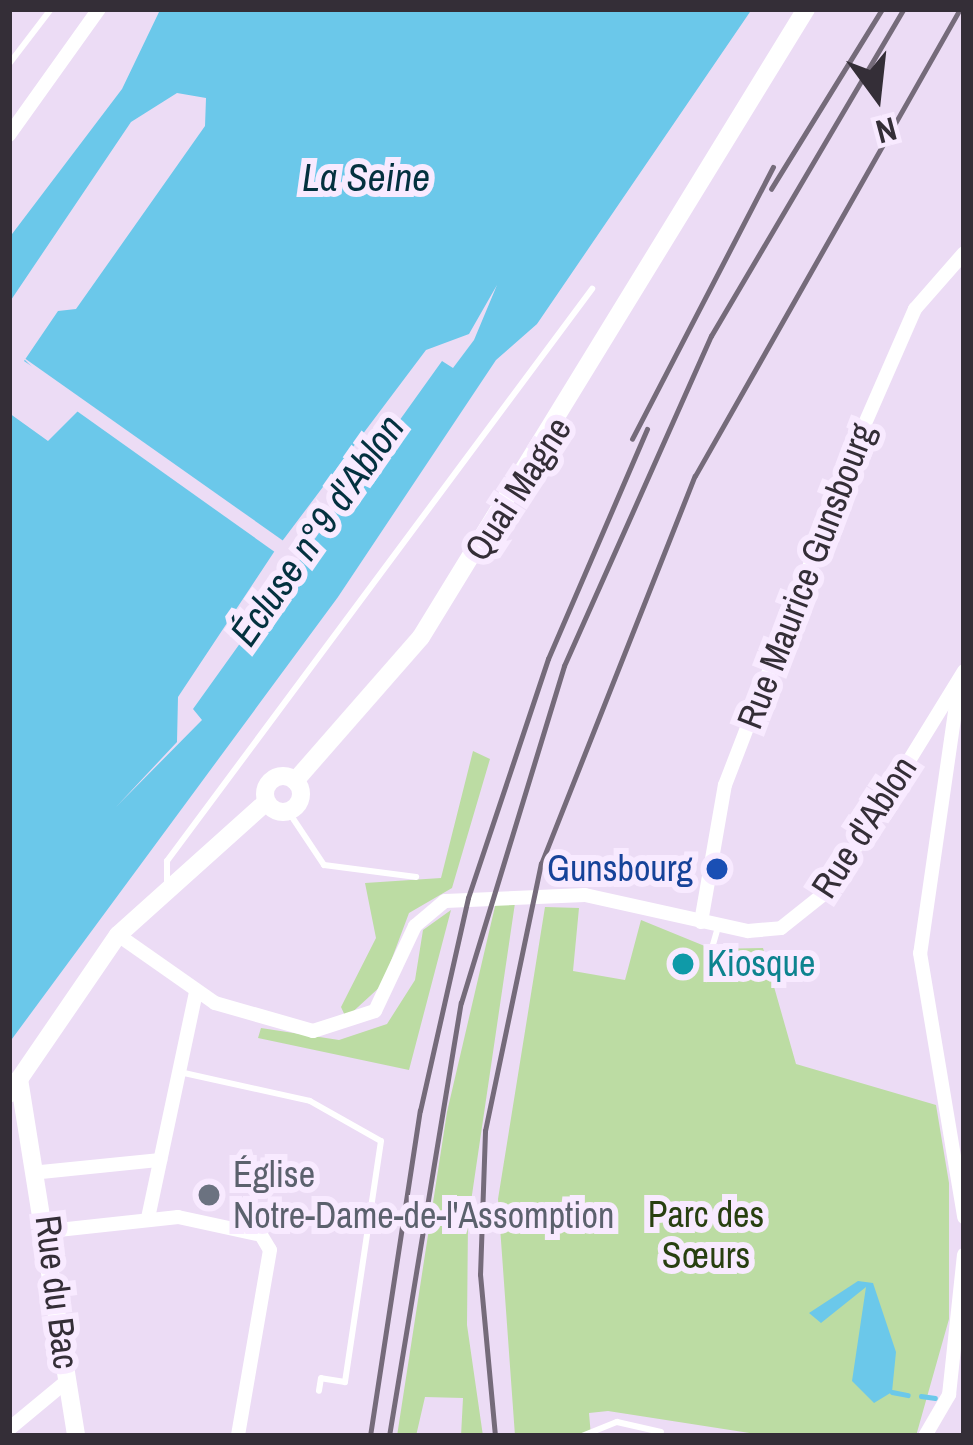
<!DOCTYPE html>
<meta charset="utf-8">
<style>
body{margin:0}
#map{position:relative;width:973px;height:1445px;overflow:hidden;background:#ecdcf5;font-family:"Archivo Narrow",sans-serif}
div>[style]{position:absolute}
.green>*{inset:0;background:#bcdca3}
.water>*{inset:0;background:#6bc8ea}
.pier>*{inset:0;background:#ecdcf5}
.stream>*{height:4.5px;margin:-2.25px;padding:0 2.25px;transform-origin:2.25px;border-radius:2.25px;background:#6bc8ea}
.lane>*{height:6px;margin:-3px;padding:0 3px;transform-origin:3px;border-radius:3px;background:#fff}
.street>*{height:14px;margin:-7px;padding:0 7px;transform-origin:7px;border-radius:7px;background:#fff}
.secondary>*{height:18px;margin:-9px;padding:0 9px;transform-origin:9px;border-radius:9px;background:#fff}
.secondary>.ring{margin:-9px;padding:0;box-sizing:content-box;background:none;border:18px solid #fff;border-radius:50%}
.rail>*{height:4.5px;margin:-2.25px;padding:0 2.25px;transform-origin:2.25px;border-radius:2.25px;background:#756b7a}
.dots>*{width:33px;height:33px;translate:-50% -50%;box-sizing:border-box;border:6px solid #f8eaff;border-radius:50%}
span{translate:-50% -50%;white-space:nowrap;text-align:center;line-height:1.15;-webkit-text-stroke:12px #f8eaff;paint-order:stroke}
.street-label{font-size:36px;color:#342e37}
.transit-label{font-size:36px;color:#164399}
.right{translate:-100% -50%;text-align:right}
.culture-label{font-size:36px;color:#0d838f}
.left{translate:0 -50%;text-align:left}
.worship-label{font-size:36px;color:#5b616d}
.park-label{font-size:36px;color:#284010}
.water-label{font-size:39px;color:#03313f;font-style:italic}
.frame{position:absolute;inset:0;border:12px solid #342e37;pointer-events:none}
.north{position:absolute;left:817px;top:36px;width:120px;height:120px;-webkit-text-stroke:9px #f8eaff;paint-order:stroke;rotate:165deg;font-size:33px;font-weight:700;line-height:48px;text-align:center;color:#342e37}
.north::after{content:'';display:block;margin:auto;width:42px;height:54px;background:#342e37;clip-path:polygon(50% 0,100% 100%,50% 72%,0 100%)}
</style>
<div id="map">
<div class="green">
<div style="clip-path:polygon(473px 751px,490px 759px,452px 888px,409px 913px,382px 985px,346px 1018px,341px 1007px,376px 938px,365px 883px,441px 878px)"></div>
<div style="clip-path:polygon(496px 902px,515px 903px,468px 1222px,467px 1325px,483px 1436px,461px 1436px,463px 1398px,425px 1397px,416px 1436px,397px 1436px,447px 1112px)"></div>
<div style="clip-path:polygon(545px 907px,579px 908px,573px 971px,625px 980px,641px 920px,712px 949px,763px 948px,796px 1064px,936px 1105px,949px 1183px,949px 1319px,916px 1436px,769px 1436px,608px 1411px,589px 1413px,591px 1436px,515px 1436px,498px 1199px)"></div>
<div style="clip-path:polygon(451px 910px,409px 1070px,258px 1038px,261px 1028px,339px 1040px,387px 1024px,415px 980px,423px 930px)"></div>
</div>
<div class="water">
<div style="clip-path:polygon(evenodd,752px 9px,537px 324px,496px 360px,338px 597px,9px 1043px,9px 413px,48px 441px,86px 403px,24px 361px,58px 311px,76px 309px,205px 126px,206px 98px,177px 93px,131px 122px,9px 303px,9px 238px,122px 89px,159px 12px,752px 9px,497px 285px,474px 340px,453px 368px,442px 361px,193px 709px,202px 720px,116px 807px,177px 742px,178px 697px,274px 552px,426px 350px,469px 334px,497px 285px)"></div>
<div style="clip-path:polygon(858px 1281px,873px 1283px,896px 1352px,892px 1392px,874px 1403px,852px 1381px,866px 1287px,821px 1323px,809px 1313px)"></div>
</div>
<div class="pier">
<div style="clip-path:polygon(20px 355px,292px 547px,279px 555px,74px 409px)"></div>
</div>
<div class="stream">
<div style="left:892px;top:1392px;width:16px;rotate:11deg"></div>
<div style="left:921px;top:1396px;width:14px;rotate:8deg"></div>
</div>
<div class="lane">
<div style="left:9px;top:64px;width:69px;rotate:-52.6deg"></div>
<div style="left:288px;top:811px;width:65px;rotate:56.3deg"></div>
<div style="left:324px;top:865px;width:93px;rotate:7.4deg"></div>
<div style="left:167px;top:881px;width:20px;rotate:-90deg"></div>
<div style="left:167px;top:861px;width:713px;rotate:-53.39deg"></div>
<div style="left:708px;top:962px;width:37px;rotate:-74deg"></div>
<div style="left:184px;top:1073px;width:129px;rotate:12.5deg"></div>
<div style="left:310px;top:1101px;width:81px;rotate:29.4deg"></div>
<div style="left:381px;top:1141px;width:244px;rotate:98.5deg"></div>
<div style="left:345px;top:1382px;width:24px;rotate:-171deg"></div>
<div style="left:321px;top:1378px;width:13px;rotate:99deg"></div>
<div style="left:582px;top:1436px;width:38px;rotate:-22deg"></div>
<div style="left:617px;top:1422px;width:45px;rotate:12.8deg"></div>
</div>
<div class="street">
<div style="left:9px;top:135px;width:155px;rotate:-54.5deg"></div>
<div style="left:959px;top:684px;width:272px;rotate:98.2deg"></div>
<div style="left:920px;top:953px;width:268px;rotate:80.5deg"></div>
<div style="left:701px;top:922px;width:139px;rotate:-80.1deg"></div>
<div style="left:725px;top:785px;width:383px;rotate:-68.9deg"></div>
<div style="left:863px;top:428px;width:130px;rotate:-66.4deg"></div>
<div style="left:915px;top:309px;width:74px;rotate:-48.8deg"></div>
<div style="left:118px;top:935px;width:118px;rotate:35deg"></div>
<div style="left:215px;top:1003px;width:102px;rotate:15.9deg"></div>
<div style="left:313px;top:1031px;width:65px;rotate:-17.9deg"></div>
<div style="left:375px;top:1011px;width:94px;rotate:-64.8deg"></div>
<div style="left:415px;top:926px;width:39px;rotate:-40deg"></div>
<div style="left:445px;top:901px;width:140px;rotate:-2.5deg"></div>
<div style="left:585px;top:895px;width:167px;rotate:12.5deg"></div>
<div style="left:748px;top:931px;width:33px;rotate:-5deg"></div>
<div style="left:781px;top:928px;width:63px;rotate:-38.5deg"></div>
<div style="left:830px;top:889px;width:256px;rotate:-58.4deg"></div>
<div style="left:41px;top:1172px;width:120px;rotate:-5.8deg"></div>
<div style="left:148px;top:1218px;width:231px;rotate:-78deg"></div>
<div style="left:49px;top:1231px;width:130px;rotate:-6.2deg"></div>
<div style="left:178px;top:1217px;width:85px;rotate:12.2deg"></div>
<div style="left:261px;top:1235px;width:17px;rotate:59deg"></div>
<div style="left:270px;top:1250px;width:189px;rotate:99.8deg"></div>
<div style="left:9px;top:1429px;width:77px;rotate:-39.7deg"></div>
<div style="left:925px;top:1436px;width:48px;rotate:-59.7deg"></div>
<div style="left:949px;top:1395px;width:141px;rotate:-83.9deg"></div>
</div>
<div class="secondary">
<div class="ring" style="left:265px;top:776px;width:18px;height:18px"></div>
<div style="left:295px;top:781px;width:191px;rotate:-48.8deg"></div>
<div style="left:421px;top:637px;width:737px;rotate:-58.49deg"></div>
<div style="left:19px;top:1079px;width:362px;rotate:80.9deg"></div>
<div style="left:9px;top:1094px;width:193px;rotate:-55.6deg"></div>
<div style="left:118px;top:935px;width:199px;rotate:-41.9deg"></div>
</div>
<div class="rail">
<div style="left:771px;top:189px;width:211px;rotate:-58.3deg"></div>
<div style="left:632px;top:439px;width:306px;rotate:-62.6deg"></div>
<div style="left:370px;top:1436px;width:329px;rotate:-81.3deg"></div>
<div style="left:420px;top:1111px;width:218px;rotate:-77.3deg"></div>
<div style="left:468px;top:898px;width:252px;rotate:-71.5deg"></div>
<div style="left:548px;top:659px;width:250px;rotate:-66.7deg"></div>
<div style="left:389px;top:1436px;width:439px;rotate:-80.6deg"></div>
<div style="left:461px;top:1003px;width:352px;rotate:-73deg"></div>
<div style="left:564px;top:666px;width:361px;rotate:-66deg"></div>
<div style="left:711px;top:336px;width:380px;rotate:-59.5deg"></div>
<div style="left:495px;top:1436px;width:162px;rotate:-95.3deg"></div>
<div style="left:480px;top:1275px;width:144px;rotate:-88deg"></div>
<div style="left:485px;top:1131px;width:273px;rotate:-78.2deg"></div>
<div style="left:541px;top:864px;width:417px;rotate:-68.4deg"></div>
<div style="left:695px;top:476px;width:537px;rotate:-60.43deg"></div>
</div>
<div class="dots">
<div style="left:717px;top:869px;background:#1a4fb4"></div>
<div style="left:683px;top:964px;background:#0f9aa8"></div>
<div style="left:209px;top:1195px;background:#6b7280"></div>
</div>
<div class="street-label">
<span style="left:518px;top:489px;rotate:-57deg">Quai Magne</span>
<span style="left:806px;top:576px;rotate:-69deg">Rue Maurice Gunsbourg</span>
<span style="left:864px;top:827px;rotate:-57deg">Rue d'Ablon</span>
<span style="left:57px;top:1292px;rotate:83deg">Rue du Bac</span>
</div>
<div class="transit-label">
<span class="right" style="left:693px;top:869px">Gunsbourg</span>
</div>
<div class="culture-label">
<span class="left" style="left:707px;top:964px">Kiosque</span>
</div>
<div class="worship-label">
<span class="left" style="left:233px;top:1195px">Église<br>Notre-Dame-de-l'Assomption</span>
</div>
<div class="park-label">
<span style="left:706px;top:1235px">Parc des<br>Sœurs</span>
</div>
<div class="water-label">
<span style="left:366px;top:177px">La Seine</span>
<span style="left:317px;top:530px;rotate:-55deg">Écluse n°9 d'Ablon</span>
</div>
<div class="frame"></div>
<div class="north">N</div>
</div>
